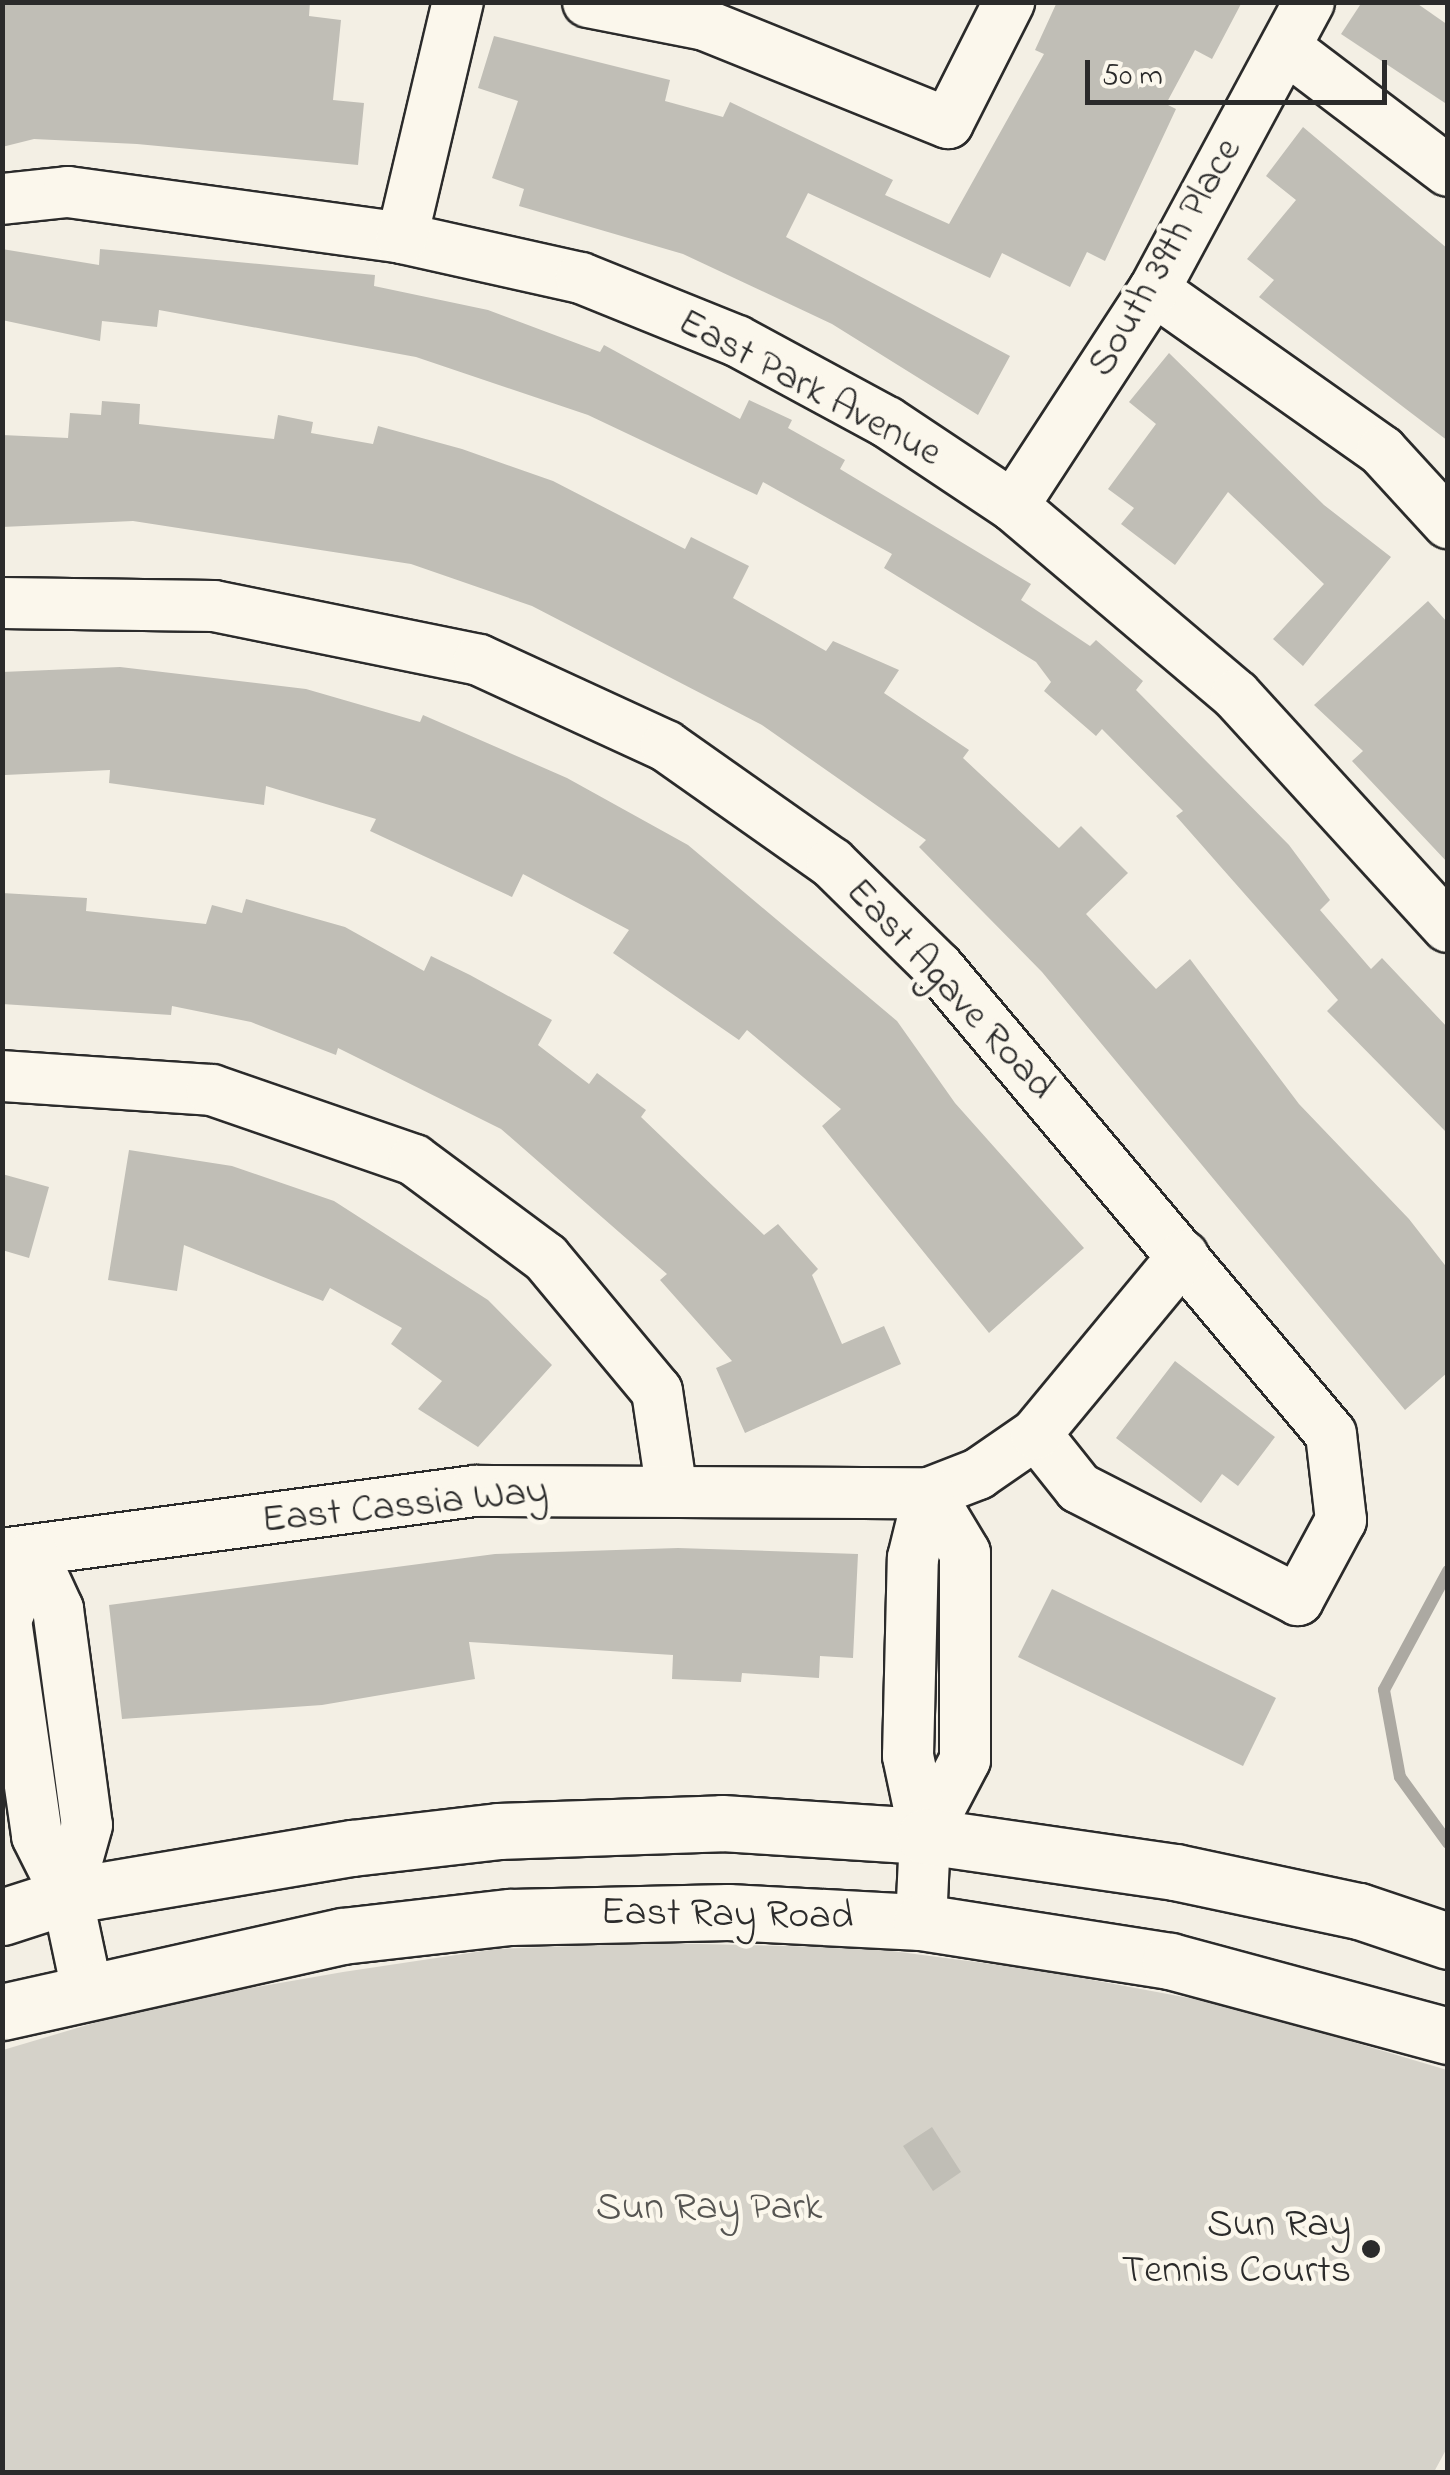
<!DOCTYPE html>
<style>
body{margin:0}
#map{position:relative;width:1450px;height:2475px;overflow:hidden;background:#f3efe4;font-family:"Indie Flower",sans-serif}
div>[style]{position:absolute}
.green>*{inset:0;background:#d5d2c9}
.stream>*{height:12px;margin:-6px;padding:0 6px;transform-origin:6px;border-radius:6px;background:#aca9a2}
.building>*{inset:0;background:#c0beb6}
.roads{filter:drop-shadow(2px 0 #2b2b2b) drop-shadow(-2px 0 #2b2b2b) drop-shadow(0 2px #2b2b2b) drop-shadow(0 -2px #2b2b2b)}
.minor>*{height:50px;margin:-25px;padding:0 25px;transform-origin:25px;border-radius:25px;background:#fbf7ec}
.secondary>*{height:55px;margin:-27.5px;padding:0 27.5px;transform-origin:27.5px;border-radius:27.5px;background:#fbf7ec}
.dots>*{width:28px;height:28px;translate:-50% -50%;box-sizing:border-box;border:5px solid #fbf7ec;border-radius:50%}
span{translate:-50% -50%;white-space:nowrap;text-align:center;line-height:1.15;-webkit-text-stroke:9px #fbf7ec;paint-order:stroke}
.street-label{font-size:40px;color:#2b2b2b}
.park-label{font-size:40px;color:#565552}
.poi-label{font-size:40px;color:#2b2b2b}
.right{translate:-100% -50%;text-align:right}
.frame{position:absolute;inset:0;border:5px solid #2b2b2b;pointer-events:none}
.scale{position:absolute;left:1085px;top:60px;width:302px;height:45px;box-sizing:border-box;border:5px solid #2b2b2b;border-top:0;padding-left:12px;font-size:30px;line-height:35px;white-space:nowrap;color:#2b2b2b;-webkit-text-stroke:8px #fbf7ec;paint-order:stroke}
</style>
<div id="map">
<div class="green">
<div style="clip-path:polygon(658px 1943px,869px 1948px,1044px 1971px,1232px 2006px,1447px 2070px,1448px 2446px,1434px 2472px,3px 2472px,3px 2050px,158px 2004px,343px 1972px,496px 1949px)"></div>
</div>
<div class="stream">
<div style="left:1448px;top:1571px;width:135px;rotate:118.3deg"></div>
<div style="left:1384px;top:1690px;width:88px;rotate:79.6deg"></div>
<div style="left:1400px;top:1777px;width:82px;rotate:54deg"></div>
</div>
<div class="building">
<div style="clip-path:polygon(4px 2px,310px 2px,309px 16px,341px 20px,333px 100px,364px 103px,358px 165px,137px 144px,34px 139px,2px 147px)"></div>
<div style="clip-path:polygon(1057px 2px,1242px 2px,1212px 59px,1195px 50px,1166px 104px,1176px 109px,1105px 261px,1087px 252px,1070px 287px,1002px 253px,990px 278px,808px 193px,786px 237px,1010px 356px,978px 415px,832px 324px,683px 254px,519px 206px,524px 189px,492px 178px,518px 101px,478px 88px,494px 36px,670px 80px,665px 101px,723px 117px,730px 102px,893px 180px,885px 195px,949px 224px,1044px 54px,1035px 50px)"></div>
<div style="clip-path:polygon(1362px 2px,1415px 2px,1448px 25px,1448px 105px,1341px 34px)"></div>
<div style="clip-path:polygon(1303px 127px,1448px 249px,1448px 441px,1259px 297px,1274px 280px,1247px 259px,1296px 200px,1266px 176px)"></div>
<div style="clip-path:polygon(2px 249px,99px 265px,100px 249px,375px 275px,374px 286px,488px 310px,600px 352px,604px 345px,740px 419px,749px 400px,792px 420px,788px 428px,845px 460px,840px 469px,1031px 584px,1021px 600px,1090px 646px,1096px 640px,1143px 681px,1136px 690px,1289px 845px,1330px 900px,1320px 910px,1371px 969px,1382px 958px,1448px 1028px,1448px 1134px,1327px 1011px,1338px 1000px,1176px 816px,1183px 811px,1102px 729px,1096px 736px,1044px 691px,1051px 682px,1036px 662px,884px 568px,892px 554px,763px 482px,757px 495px,588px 415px,416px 357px,159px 310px,157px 327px,102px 321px,100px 341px,2px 320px)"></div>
<div style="clip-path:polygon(1169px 353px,1324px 505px,1391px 557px,1303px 666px,1273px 639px,1324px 584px,1228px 492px,1175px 565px,1121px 524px,1134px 508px,1108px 489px,1156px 424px,1129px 402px)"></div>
<div style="clip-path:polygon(102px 401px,140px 404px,139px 424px,274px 439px,278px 415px,313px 422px,311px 433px,373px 444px,378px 426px,462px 449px,553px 481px,685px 549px,691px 537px,749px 566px,733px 598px,826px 651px,833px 641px,899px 670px,884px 693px,969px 750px,963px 758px,1059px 848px,1081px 826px,1128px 873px,1086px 914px,1156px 989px,1190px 959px,1299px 1104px,1409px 1219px,1448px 1269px,1448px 1372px,1405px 1410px,1042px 972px,919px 847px,926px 840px,762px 725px,532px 606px,411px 564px,133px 521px,2px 527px,2px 435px,68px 438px,70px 413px,101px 415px)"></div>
<div style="clip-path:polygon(1428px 601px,1448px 623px,1448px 863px,1352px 761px,1363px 751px,1314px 705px)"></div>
<div style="clip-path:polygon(120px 667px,306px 689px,420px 722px,423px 715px,567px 778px,688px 845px,897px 1021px,955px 1103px,1084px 1248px,989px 1333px,822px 1126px,841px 1109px,747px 1030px,739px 1040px,613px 953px,629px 930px,523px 874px,512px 897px,370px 831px,376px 819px,266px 786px,264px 805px,109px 783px,110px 770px,5px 775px,2px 672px)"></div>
<div style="clip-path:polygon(2px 893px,87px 898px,86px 911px,206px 924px,212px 905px,242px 913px,246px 899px,345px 927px,424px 971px,431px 956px,470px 975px,552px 1020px,538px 1045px,589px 1084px,597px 1073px,646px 1110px,641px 1117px,764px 1235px,778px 1224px,818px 1269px,812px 1275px,842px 1344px,884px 1326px,901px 1364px,745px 1433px,716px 1368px,732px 1361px,660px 1280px,667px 1274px,501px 1129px,338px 1048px,336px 1055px,251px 1022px,172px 1006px,171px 1015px,2px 1004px)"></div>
<div style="clip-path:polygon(129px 1150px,232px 1166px,334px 1201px,488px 1300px,552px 1365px,478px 1447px,418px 1409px,442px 1381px,391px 1344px,402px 1328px,330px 1288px,323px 1301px,184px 1245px,177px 1291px,108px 1280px)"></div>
<div style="clip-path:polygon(2px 1174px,49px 1187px,29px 1258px,2px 1250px)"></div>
<div style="clip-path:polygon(1175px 1361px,1275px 1437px,1238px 1486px,1222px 1474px,1201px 1503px,1116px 1438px)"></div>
<div style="clip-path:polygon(678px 1548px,858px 1554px,853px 1658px,820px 1656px,819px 1678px,742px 1673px,741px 1682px,672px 1679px,673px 1655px,469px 1642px,475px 1679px,322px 1705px,122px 1719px,109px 1605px,495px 1554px)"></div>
<div style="clip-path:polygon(1052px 1589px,1276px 1698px,1243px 1766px,1018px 1657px)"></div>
<div style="clip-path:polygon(932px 2127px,961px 2172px,933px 2191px,903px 2146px)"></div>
</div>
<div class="roads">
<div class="minor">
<div style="left:588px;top:2px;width:119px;rotate:11.1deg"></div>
<div style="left:705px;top:25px;width:262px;rotate:22deg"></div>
<div style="left:948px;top:123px;width:136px;rotate:-63.2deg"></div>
<div style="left:1286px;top:48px;width:203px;rotate:37.2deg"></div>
<div style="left:2px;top:199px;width:66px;rotate:-6.1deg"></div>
<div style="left:68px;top:192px;width:337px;rotate:7.8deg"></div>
<div style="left:402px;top:238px;width:183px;rotate:12.6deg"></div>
<div style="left:581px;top:278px;width:168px;rotate:22deg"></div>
<div style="left:737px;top:341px;width:170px;rotate:28.4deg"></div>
<div style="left:887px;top:422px;width:151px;rotate:33.7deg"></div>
<div style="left:1013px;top:506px;width:292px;rotate:40.3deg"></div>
<div style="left:1236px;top:695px;width:314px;rotate:47.6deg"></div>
<div style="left:402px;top:238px;width:243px;rotate:-76.7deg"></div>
<div style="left:1154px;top:290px;width:279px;rotate:35.2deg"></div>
<div style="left:1382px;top:451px;width:98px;rotate:47.5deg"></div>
<div style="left:1013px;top:506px;width:258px;rotate:-56.9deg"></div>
<div style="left:1154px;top:290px;width:327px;rotate:-61.7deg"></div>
<div style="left:2px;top:603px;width:212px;rotate:0.8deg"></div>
<div style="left:214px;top:606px;width:270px;rotate:11.5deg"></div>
<div style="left:479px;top:660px;width:206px;rotate:24.7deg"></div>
<div style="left:666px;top:746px;width:203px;rotate:35.2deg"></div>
<div style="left:832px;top:863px;width:148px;rotate:44.5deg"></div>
<div style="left:938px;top:967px;width:610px;rotate:49.92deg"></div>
<div style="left:1331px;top:1434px;width:87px;rotate:83.4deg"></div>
<div style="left:1341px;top:1520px;width:91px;rotate:118.3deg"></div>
<div style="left:1298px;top:1600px;width:246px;rotate:-152.9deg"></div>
<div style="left:1079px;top:1488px;width:69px;rotate:-128.5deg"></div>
<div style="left:2px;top:1076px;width:210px;rotate:3.8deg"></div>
<div style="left:212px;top:1090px;width:214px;rotate:19.1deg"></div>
<div style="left:414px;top:1160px;width:164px;rotate:36.6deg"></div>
<div style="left:546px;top:1258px;width:173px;rotate:50.2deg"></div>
<div style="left:657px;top:1391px;width:96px;rotate:81.6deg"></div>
<div style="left:2px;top:1554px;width:477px;rotate:-7.6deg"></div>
<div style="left:475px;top:1491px;width:454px;rotate:0.3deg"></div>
<div style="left:929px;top:1493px;width:53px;rotate:-21.2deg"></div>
<div style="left:978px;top:1474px;width:70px;rotate:-34.6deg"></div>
<div style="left:1036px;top:1434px;width:231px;rotate:-50.4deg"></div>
<div style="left:33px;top:1555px;width:70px;rotate:112.6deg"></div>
<div style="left:6px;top:1620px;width:218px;rotate:81.8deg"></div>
<div style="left:37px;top:1836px;width:67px;rotate:63.4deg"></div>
<div style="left:67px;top:1896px;width:96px;rotate:78deg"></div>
<div style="left:33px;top:1555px;width:60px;rotate:65.2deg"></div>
<div style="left:58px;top:1609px;width:218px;rotate:82.4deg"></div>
<div style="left:87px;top:1825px;width:74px;rotate:105.7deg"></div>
<div style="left:925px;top:1836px;width:86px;rotate:-62.2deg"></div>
<div style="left:965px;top:1760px;width:207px;rotate:-90deg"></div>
<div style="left:965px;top:1553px;width:70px;rotate:-121deg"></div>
<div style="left:921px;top:1922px;width:86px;rotate:-87.3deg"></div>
<div style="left:925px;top:1836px;width:82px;rotate:-102deg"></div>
<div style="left:908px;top:1756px;width:198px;rotate:-88.6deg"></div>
<div style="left:913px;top:1558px;width:67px;rotate:-76.2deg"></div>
</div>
<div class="secondary">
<div style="left:2px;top:1917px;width:68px;rotate:-17.9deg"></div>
<div style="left:67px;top:1896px;width:289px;rotate:-9.6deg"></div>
<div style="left:352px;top:1848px;width:147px;rotate:-6.6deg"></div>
<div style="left:498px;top:1831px;width:224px;rotate:-2deg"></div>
<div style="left:722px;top:1823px;width:203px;rotate:3.7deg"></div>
<div style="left:925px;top:1836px;width:253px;rotate:8.2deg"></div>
<div style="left:1175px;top:1872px;width:188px;rotate:12deg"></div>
<div style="left:1359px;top:1911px;width:94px;rotate:18.6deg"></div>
<div style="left:2px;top:2012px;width:348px;rotate:-12.6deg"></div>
<div style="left:342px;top:1936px;width:169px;rotate:-6.5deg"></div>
<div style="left:510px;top:1917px;width:218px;rotate:-1.3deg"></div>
<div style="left:728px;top:1912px;width:193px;rotate:3deg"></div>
<div style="left:921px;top:1922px;width:252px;rotate:8.9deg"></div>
<div style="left:1170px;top:1961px;width:288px;rotate:15.1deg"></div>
</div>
</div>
<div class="dots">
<div style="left:1371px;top:2249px;background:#2b2b2b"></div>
</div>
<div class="street-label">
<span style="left:1166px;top:258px;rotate:-60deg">South 39th Place</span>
<span style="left:809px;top:389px;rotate:28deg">East Park Avenue</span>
<span style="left:949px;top:990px;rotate:47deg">East Agave Road</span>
<span style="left:405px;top:1507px;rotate:-6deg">East Cassia Way</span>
<span style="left:727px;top:1916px;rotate:1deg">East Ray Road</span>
</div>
<div class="park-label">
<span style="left:709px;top:2209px">Sun Ray Park</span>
</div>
<div class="poi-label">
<span class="right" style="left:1351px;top:2249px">Sun Ray<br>Tennis Courts</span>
</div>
<div class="frame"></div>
<div class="scale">50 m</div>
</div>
